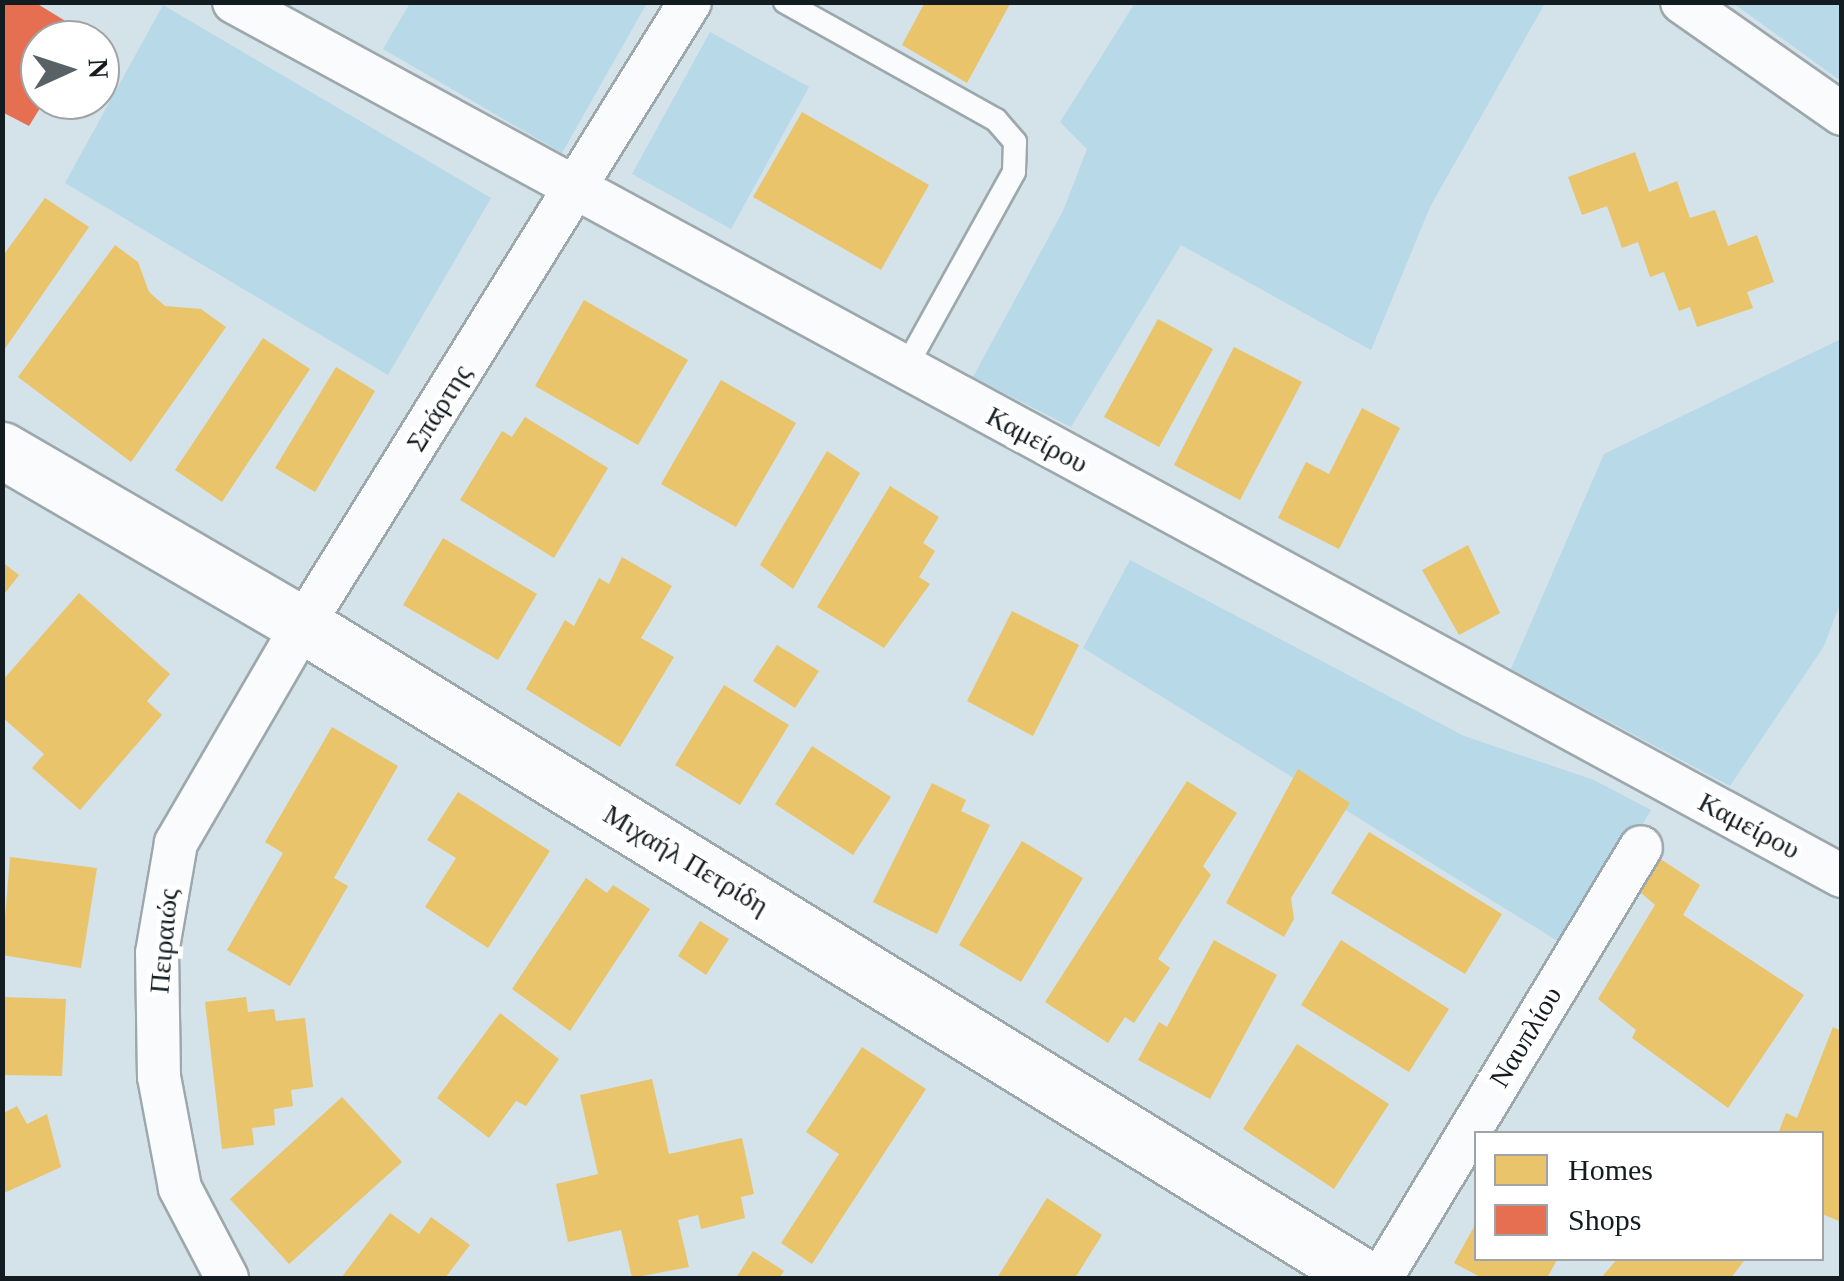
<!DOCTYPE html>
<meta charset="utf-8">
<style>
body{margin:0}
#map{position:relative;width:1844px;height:1281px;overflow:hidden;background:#d4e2e9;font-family:"Times New Roman",serif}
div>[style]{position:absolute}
.green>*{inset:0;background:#b8d9e7}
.homes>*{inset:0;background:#e9c46a}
.shops>*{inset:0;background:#e76f51}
.roads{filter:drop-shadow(2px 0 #9da8ad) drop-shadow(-2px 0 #9da8ad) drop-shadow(0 2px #9da8ad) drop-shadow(0 -2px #9da8ad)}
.service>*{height:22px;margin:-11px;padding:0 11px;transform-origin:11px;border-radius:11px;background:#f9fbfc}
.minor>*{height:42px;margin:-21px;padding:0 21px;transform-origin:21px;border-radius:21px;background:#f9fbfc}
.secondary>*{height:55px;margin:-27.5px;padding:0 27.5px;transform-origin:27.5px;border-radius:27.5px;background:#f9fbfc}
span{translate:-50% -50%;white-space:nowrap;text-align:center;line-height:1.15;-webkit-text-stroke:10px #fff;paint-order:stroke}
.street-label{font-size:28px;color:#131c20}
.frame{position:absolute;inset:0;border:5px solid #131c20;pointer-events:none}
.legend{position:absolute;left:1474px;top:1131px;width:350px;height:130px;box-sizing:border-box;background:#fff;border:2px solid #a1a4a6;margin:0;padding:12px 18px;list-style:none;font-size:30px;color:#131c20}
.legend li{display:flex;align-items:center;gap:20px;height:50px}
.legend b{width:50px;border:2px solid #a1a4a6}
.north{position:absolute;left:20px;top:20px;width:100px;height:100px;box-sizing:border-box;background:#fff;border:2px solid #a1a4a6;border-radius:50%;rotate:87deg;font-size:28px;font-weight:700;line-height:40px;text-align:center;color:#131c20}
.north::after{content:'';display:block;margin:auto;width:35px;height:45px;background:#576166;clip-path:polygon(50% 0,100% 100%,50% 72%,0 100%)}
</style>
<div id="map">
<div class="green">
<div style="clip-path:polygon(410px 3px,410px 2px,647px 3px,562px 153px,383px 49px)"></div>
<div style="clip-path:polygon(1135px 3px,1545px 3px,1430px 207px,1371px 350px,1181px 245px,1071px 427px,973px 377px,1063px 211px,1087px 149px,1060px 122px)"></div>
<div style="clip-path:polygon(1733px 3px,1841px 3px,1841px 81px)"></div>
<div style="clip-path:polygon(163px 5px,491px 198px,388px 375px,65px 183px)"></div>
<div style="clip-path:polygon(710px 32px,809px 87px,731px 229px,632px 174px)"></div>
<div style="clip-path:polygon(1841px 339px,1841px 601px,1824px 646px,1730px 786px,1511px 669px,1604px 454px)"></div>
<div style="clip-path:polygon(1130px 560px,1464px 736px,1594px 780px,1651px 810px,1569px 948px,1083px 648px)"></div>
</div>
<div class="homes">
<div style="clip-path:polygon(925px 2px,1011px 2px,967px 83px,902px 45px)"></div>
<div style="clip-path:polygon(802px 112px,929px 185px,881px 270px,753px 197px)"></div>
<div style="clip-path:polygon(1635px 152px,1649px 192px,1677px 181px,1690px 218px,1715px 210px,1728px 246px,1757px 235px,1774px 282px,1747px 292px,1753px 308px,1697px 327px,1690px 307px,1679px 311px,1664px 272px,1650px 277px,1638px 242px,1622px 248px,1607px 206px,1582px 215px,1568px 177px)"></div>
<div style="clip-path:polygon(45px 198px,89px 227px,2px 353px,2px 257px)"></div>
<div style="clip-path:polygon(115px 245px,138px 262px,149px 292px,165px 306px,201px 309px,226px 327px,131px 462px,18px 377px)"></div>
<div style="clip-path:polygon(584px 300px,688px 360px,638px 445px,535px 386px)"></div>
<div style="clip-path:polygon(1158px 319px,1213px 349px,1159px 447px,1104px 417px)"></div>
<div style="clip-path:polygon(263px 338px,310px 369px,222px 502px,175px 470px)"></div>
<div style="clip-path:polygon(1234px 347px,1302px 382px,1240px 500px,1174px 465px)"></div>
<div style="clip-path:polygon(336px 367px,375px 391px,315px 492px,275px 468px)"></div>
<div style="clip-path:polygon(721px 380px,796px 423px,736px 527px,661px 484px)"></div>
<div style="clip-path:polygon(1362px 408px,1400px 428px,1339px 549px,1278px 518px,1306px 462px,1329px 474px)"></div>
<div style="clip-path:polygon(525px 417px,608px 468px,554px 558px,460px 500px,502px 431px,512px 437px)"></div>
<div style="clip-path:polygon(827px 451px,860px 473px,793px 589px,760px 565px)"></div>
<div style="clip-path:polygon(890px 486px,939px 517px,923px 543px,935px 551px,919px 577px,930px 584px,884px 648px,817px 607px)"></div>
<div style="clip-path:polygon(443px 538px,537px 594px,498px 660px,403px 605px)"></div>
<div style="clip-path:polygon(1468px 545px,1500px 613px,1459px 635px,1422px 570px)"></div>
<div style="clip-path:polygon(622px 557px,672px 586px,641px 638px,674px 657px,620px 747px,526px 689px,565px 620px,574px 626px,599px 578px,609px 584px)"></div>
<div style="clip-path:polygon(2px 562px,19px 575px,2px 597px)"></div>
<div style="clip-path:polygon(79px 593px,170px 674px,147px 701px,162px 715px,80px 810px,32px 768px,44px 754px,2px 717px,2px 681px)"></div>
<div style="clip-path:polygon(1012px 611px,1079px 645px,1033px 736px,967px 701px)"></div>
<div style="clip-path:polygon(777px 645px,819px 671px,795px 708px,753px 681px)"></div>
<div style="clip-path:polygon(724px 685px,789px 725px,740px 805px,675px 765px)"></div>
<div style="clip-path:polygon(332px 727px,398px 766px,334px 878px,348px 886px,290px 986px,227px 950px,283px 853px,265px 842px)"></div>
<div style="clip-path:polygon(812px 746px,891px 797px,853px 855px,775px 804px)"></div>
<div style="clip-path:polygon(1298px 769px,1350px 803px,1291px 898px,1294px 919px,1284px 937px,1226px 903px)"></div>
<div style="clip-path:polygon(1187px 781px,1237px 813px,1203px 866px,1211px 875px,1158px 959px,1170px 968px,1134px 1023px,1125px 1017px,1108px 1043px,1045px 1002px)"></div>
<div style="clip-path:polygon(932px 783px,966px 800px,961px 811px,990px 825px,937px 934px,873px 902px)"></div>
<div style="clip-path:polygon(458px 792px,550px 851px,488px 948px,425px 907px,456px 858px,427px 840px)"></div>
<div style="clip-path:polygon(1369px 832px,1502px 914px,1465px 974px,1331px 893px)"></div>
<div style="clip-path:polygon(1022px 841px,1083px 878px,1021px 982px,959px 945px)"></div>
<div style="clip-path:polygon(1656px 856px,1700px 885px,1683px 915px,1804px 995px,1728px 1108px,1632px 1038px,1636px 1030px,1598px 999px,1655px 905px,1639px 891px)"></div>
<div style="clip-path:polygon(10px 857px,97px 868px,81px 968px,2px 955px)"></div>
<div style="clip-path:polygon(586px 878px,607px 893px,613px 885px,650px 909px,570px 1031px,512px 989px)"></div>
<div style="clip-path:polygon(700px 921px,729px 939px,706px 975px,678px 956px)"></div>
<div style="clip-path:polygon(1214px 940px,1277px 975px,1210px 1099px,1138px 1060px,1159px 1022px,1167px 1027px)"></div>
<div style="clip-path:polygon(1341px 940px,1449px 1009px,1409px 1072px,1301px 1005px)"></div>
<div style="clip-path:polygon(2px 997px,66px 999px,62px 1076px,2px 1075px)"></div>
<div style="clip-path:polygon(246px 997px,248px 1012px,274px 1009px,276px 1021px,305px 1018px,313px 1087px,291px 1090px,293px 1106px,274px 1109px,275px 1125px,252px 1128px,254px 1145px,222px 1149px,205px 1002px)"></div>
<div style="clip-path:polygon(500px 1013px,559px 1059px,526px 1106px,516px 1101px,489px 1138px,437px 1098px)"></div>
<div style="clip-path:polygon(1833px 1027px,1842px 1031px,1839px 1221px,1822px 1214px,1822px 1134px,1778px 1134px,1786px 1113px,1797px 1118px)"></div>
<div style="clip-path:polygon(1297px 1044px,1389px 1104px,1334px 1189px,1243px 1129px)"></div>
<div style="clip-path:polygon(862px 1047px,926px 1089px,812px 1264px,781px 1243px,839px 1154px,806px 1132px)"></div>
<div style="clip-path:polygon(652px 1079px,669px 1154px,742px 1138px,754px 1194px,741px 1197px,745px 1218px,701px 1229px,698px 1215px,678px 1220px,689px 1267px,632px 1278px,621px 1230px,568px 1242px,556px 1184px,598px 1174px,580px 1095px)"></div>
<div style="clip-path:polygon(342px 1097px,402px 1162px,289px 1264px,230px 1199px)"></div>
<div style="clip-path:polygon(17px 1106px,27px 1124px,47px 1114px,61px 1167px,2px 1194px,2px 1114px)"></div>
<div style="clip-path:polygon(1047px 1198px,1102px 1235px,1075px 1278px,997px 1278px)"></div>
<div style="clip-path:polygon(390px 1213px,419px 1234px,431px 1217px,470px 1245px,445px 1278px,341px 1278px)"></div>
<div style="clip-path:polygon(1476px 1223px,1476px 1258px,1558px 1258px,1547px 1278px,1482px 1278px,1454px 1263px)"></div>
<div style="clip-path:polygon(753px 1251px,784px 1271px,779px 1278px,736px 1278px)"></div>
<div style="clip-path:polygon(1618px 1258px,1746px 1258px,1731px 1278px,1601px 1278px)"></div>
</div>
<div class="shops">
<div style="clip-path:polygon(2px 3px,36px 3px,85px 33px,81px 40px,40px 40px,45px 100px,29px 126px,2px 112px)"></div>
</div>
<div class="roads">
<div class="service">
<div style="left:785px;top:2px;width:242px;rotate:29.2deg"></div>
<div style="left:996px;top:120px;width:29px;rotate:49deg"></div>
<div style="left:1015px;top:142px;width:30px;rotate:92deg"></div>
<div style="left:1014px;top:172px;width:225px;rotate:119deg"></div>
</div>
<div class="minor">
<div style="left:234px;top:2px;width:1830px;rotate:28.53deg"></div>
<div style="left:1682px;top:2px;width:195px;rotate:35deg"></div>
<div style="left:227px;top:1278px;width:102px;rotate:-117.6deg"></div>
<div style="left:180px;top:1188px;width:113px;rotate:-100.7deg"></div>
<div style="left:159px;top:1077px;width:124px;rotate:-90.9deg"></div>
<div style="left:157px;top:953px;width:112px;rotate:-80.2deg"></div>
<div style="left:176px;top:843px;width:252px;rotate:-59.8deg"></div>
<div style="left:303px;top:625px;width:733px;rotate:-58.15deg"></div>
<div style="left:1381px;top:1278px;width:503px;rotate:-58.9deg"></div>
</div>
<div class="secondary">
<div style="left:2px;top:450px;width:348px;rotate:30.2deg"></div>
<div style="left:303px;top:625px;width:1247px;rotate:31.59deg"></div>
</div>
</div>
<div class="street-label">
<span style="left:439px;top:408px;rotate:-58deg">Σπάρτης</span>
<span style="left:1037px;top:440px;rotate:28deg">Καμείρου</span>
<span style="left:1749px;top:826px;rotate:28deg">Καμείρου</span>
<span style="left:686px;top:860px;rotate:31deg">Μιχαήλ Πετρίδη</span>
<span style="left:164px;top:941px;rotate:-85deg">Πειραιώς</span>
<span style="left:1526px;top:1037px;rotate:-59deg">Ναυπλίου</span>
</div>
<div class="frame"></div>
<ul class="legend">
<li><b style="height:28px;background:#e9c46a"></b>Homes</li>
<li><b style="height:28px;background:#e76f51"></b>Shops</li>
</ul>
<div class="north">N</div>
</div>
